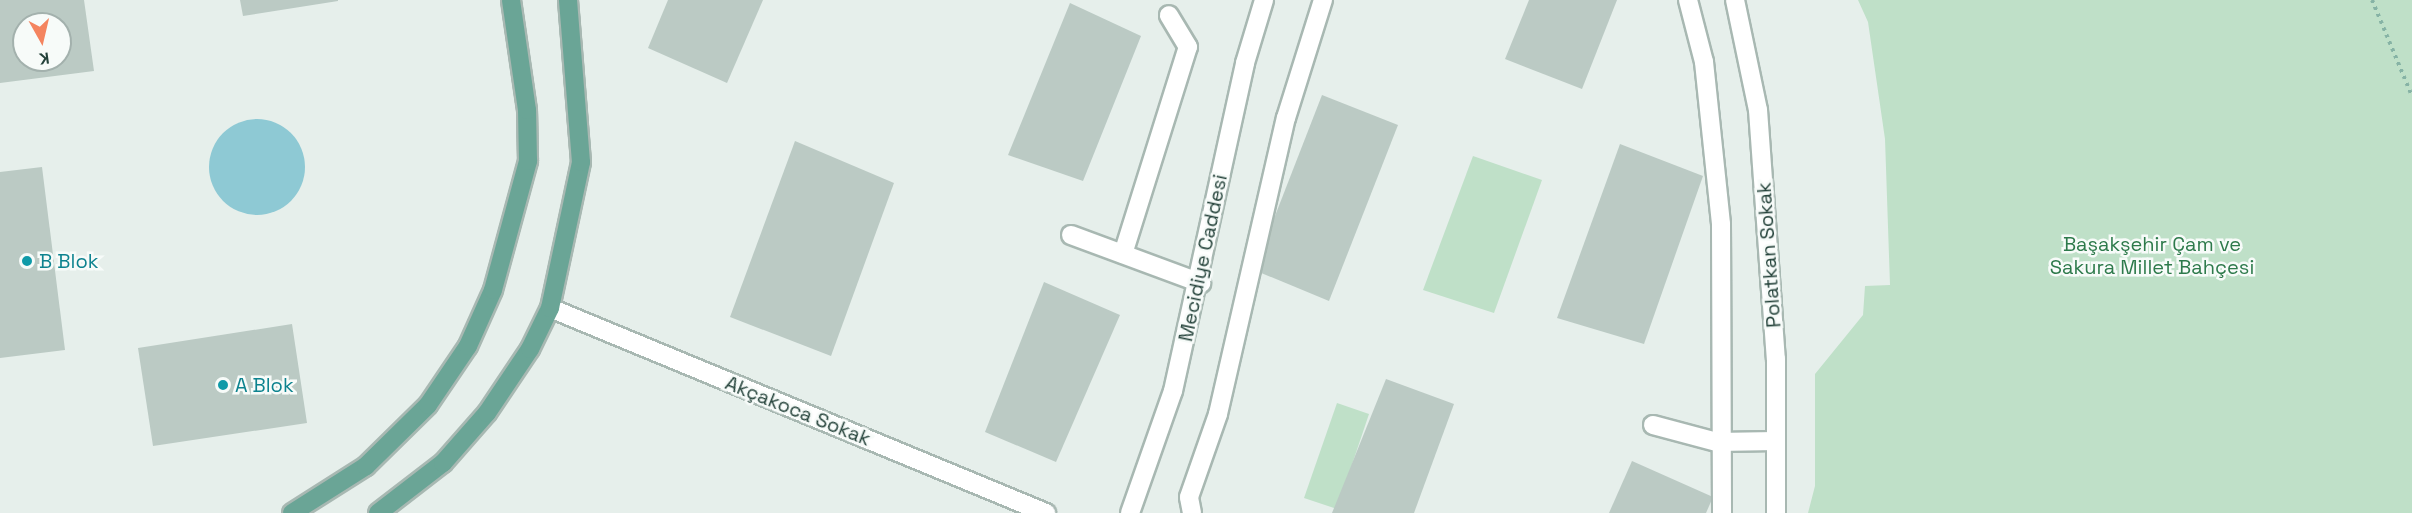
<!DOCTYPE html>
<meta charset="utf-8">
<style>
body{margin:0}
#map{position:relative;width:2412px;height:513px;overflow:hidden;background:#e6efeb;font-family:"Space Grotesk",sans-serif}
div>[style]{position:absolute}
.green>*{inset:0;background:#bfe0c8}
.water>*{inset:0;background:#8ec9d4}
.round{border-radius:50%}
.building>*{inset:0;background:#bbcac4}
.path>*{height:4px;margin-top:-2px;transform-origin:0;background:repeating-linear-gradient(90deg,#86b3a5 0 3px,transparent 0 7.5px)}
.roads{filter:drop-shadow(2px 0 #a8b8b2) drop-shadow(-2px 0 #a8b8b2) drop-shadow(0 2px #a8b8b2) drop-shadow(0 -2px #a8b8b2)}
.minor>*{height:18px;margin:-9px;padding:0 9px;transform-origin:9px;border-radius:9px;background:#fff}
.major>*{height:18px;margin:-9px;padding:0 9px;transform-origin:9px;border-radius:9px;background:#6aa596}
.dots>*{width:16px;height:16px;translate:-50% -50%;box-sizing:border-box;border:3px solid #f7fbf9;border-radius:50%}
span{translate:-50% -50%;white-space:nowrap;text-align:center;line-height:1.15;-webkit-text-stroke:5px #f7fbf9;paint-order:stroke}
.park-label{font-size:20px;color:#2d7a4b}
.street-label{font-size:20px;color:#24423a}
.culture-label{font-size:20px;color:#0d838f}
.left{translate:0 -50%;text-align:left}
.north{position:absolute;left:12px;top:12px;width:60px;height:60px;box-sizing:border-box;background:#f7fbf9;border:2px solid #a3b1ad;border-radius:50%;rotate:172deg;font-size:16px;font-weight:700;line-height:24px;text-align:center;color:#24423a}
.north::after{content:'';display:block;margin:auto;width:21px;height:27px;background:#f4845f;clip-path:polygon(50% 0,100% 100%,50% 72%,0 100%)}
</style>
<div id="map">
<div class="green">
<div style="clip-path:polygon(1858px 0,2412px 0,2412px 513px,1808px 513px,1815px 486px,1815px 374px,1863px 315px,1865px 286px,1890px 285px,1885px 139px,1868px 22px)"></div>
<div style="clip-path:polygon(1473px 156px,1542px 180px,1494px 313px,1423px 290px)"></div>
<div style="clip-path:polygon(1337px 403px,1369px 414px,1337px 509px,1304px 498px)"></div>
</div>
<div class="water">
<div class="round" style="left:209px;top:119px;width:96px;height:96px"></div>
</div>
<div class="building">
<div style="clip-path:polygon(evenodd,0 0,84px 0,94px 71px,0 83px,0 0,24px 24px,60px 24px,60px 60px,24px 60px,24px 24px)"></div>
<div style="clip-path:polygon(240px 0,338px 0,338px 1px,243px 16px)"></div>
<div style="clip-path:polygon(668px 0,763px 0,727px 83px,648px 48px)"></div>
<div style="clip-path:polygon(1529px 0,1617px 0,1582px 89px,1505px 59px)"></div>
<div style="clip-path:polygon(1070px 3px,1141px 36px,1083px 181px,1008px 155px)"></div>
<div style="clip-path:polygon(1322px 95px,1398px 125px,1329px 301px,1254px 270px)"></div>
<div style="clip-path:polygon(795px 141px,894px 183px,831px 356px,730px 317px)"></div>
<div style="clip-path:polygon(1620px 144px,1703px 176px,1644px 344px,1557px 318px)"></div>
<div style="clip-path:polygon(42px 167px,65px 350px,0 358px,0 172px)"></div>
<div style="clip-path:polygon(1044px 282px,1120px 315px,1056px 462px,985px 432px)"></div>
<div style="clip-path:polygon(292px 324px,307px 423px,153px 446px,138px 348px)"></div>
<div style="clip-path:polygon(1386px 379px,1454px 404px,1414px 513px,1332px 513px)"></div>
<div style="clip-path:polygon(1632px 461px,1713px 497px,1706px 513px,1609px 513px)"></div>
</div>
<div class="path">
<div style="left:2372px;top:0;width:104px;rotate:67.4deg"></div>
</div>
<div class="roads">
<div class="minor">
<div style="left:1688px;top:0;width:64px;rotate:75.5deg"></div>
<div style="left:1704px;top:62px;width:163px;rotate:84deg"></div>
<div style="left:1721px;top:224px;width:289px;rotate:89.8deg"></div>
<div style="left:1735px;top:0;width:112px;rotate:78.2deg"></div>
<div style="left:1758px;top:110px;width:250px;rotate:85.9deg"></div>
<div style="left:1776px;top:359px;width:154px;rotate:90deg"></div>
<div style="left:1071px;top:235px;width:139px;rotate:20.3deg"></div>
<div style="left:1123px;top:254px;width:217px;rotate:-72.6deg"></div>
<div style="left:1188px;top:47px;width:37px;rotate:-121deg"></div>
<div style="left:550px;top:308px;width:537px;rotate:22.46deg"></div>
<div style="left:1653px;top:425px;width:66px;rotate:14.9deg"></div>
<div style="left:1717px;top:442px;width:59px;rotate:-1deg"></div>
<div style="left:1130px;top:513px;width:129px;rotate:-70.6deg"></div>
<div style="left:1173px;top:391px;width:336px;rotate:-77.6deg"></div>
<div style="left:1245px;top:63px;width:66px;rotate:-73.2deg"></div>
<div style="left:1192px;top:513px;width:16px;rotate:-101deg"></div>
<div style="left:1189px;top:497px;width:88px;rotate:-70.7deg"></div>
<div style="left:1218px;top:414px;width:304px;rotate:-77.1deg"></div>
<div style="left:1286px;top:118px;width:124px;rotate:-72.6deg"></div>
</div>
<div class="major">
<div style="left:292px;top:513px;width:88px;rotate:-32.4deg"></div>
<div style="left:366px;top:466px;width:87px;rotate:-44.5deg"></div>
<div style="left:428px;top:405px;width:71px;rotate:-55.9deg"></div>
<div style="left:468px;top:346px;width:61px;rotate:-65.9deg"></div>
<div style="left:493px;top:290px;width:134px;rotate:-74.8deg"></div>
<div style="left:528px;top:161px;width:51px;rotate:-91.1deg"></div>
<div style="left:527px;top:110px;width:111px;rotate:-98.3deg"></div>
<div style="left:378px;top:513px;width:82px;rotate:-37.6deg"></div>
<div style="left:443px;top:463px;width:67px;rotate:-48.7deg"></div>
<div style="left:487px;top:413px;width:77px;rotate:-56.1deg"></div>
<div style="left:530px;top:349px;width:46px;rotate:-64deg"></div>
<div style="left:550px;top:308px;width:149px;rotate:-78deg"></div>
<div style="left:581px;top:162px;width:163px;rotate:-94.6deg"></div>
</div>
</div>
<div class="dots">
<div style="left:27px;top:261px;background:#0f9aa8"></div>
<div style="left:223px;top:385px;background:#0f9aa8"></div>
</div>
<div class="park-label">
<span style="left:2152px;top:256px">Başakşehir Çam ve<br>Sakura Millet Bahçesi</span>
</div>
<div class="street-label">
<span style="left:1769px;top:255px;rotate:-94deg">Polatkan Sokak</span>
<span style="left:1203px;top:258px;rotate:-78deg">Mecidiye Caddesi</span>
<span style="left:798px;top:411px;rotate:22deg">Akçakoca Sokak</span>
</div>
<div class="culture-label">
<span class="left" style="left:39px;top:261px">B Blok</span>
<span class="left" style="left:235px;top:385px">A Blok</span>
</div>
<div class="north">K</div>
</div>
